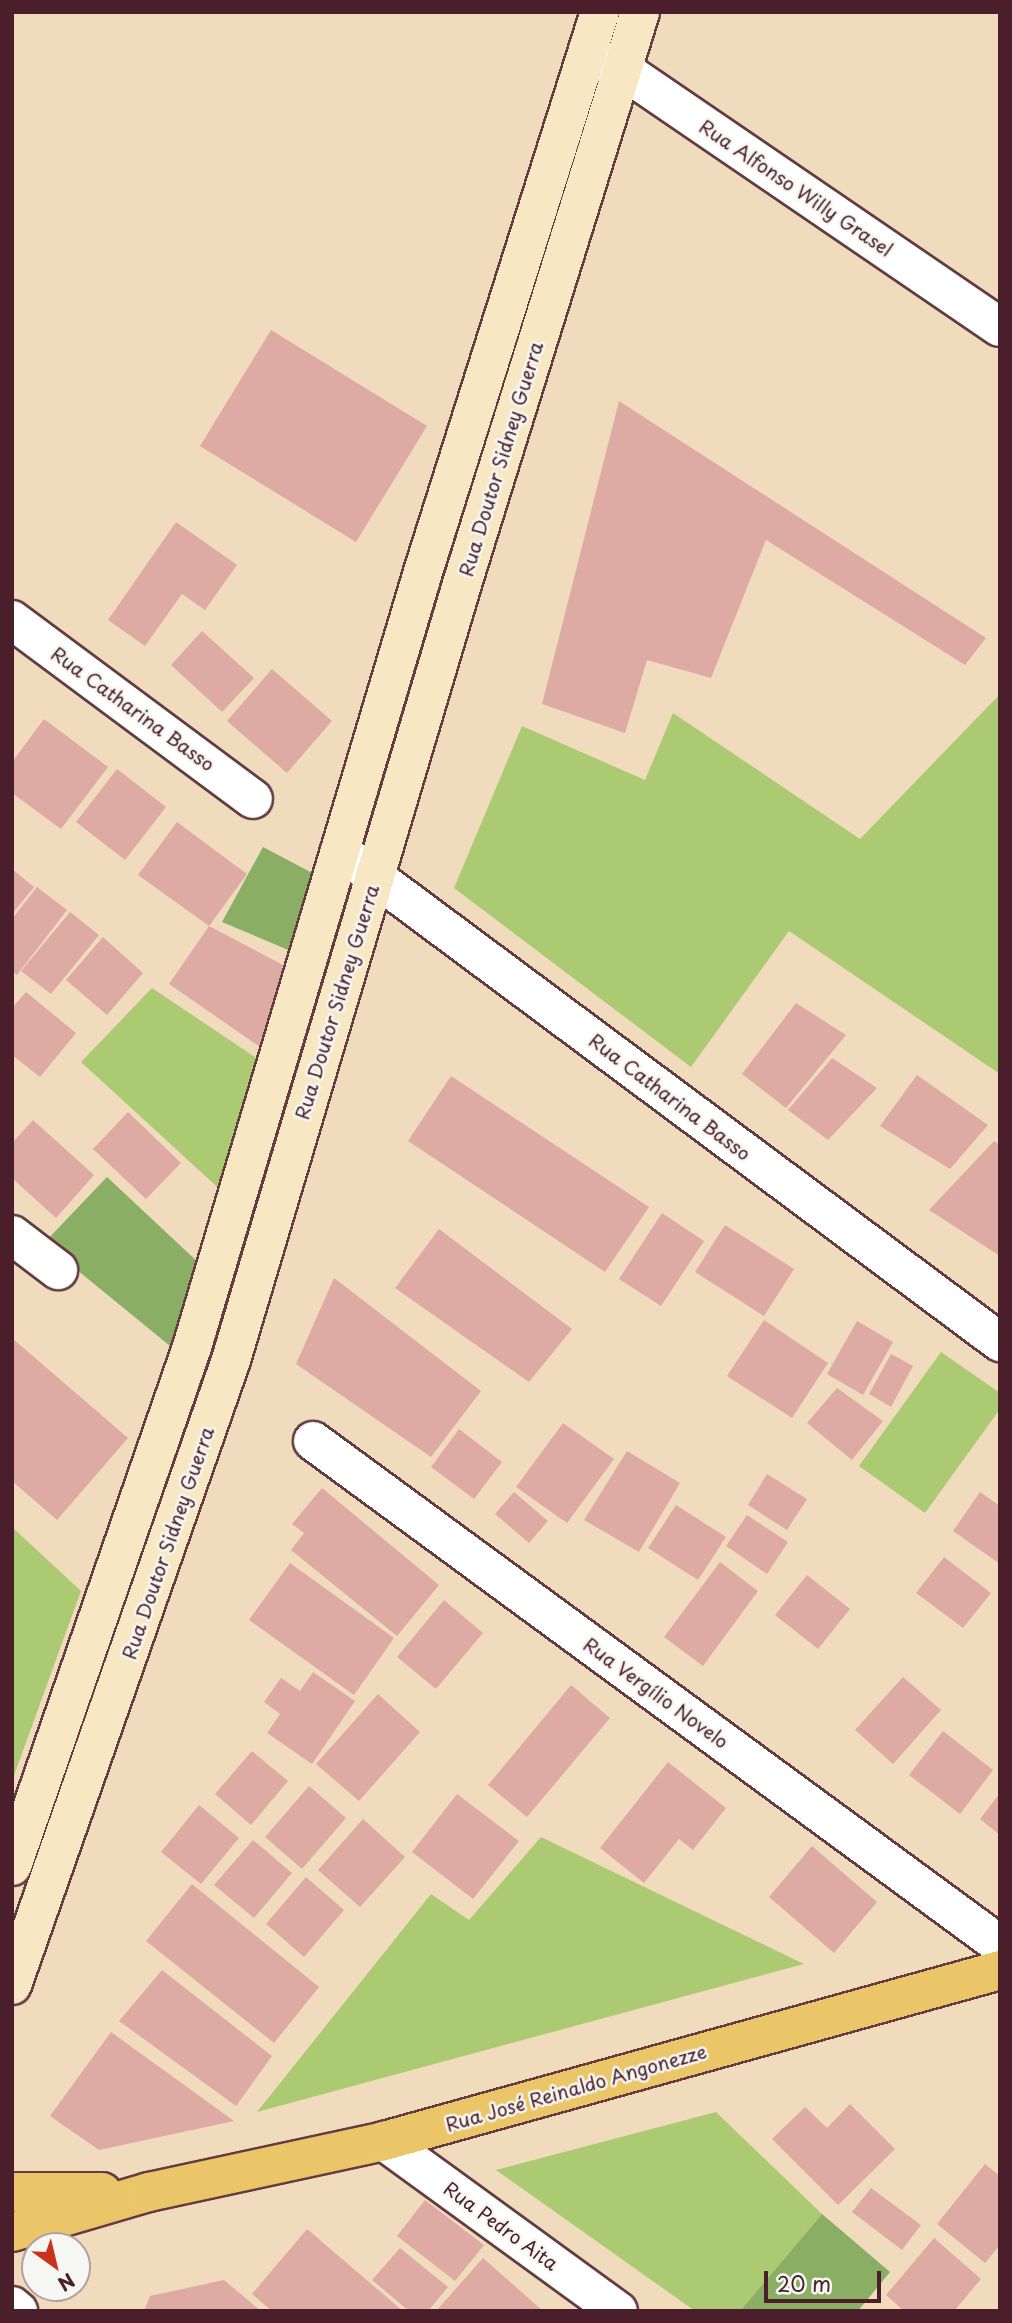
<!DOCTYPE html>
<meta charset="utf-8">
<style>
body{margin:0}
#map{position:relative;width:1012px;height:2323px;overflow:hidden;background:#f0dcbd;font-family:"Playpen Sans",sans-serif}
div>[style]{position:absolute}
.green>*{inset:0;background:#acca72}
.forest>*{inset:0;background:#89ae64}
.building>*{inset:0;background:#deaba4}
.roads{filter:drop-shadow(2px 0 #633b41) drop-shadow(-2px 0 #633b41) drop-shadow(0 2px #633b41) drop-shadow(0 -2px #633b41)}
.minor>*{height:38px;margin:-19px;padding:0 19px;transform-origin:19px;border-radius:19px;background:#fff}
.tertiary>*{height:38px;margin:-19px;padding:0 19px;transform-origin:19px;border-radius:19px;background:#fff}
.secondary>*{height:38px;margin:-19px;padding:0 19px;transform-origin:19px;border-radius:19px;background:#f7e8c3}
.primary>*{height:38px;margin:-19px;padding:0 19px;transform-origin:19px;border-radius:19px;background:#ebc669}
span{translate:-50% -50%;white-space:nowrap;text-align:center;line-height:1.15;-webkit-text-stroke:5px #f6f6f2;paint-order:stroke}
.street-label{font-size:19px;color:#4a1f2b}
.frame{position:absolute;inset:0;border:14px solid #4a1f2b;pointer-events:none}
.north{position:absolute;left:21px;top:2232px;width:70px;height:70px;box-sizing:border-box;background:#f6f6f2;border:2px solid #b1a0a2;border-radius:50%;rotate:146deg;font-size:19px;font-weight:700;line-height:28px;text-align:center;color:#4a1f2b}
.north::after{content:'';display:block;margin:auto;width:24px;height:32px;background:#c8321e;clip-path:polygon(50% 0,100% 100%,50% 72%,0 100%)}
.scale{position:absolute;left:764px;top:2271px;width:117px;height:32px;box-sizing:border-box;border:4px solid #4a1f2b;border-top:0;padding-left:9px;font-size:21px;line-height:24px;white-space:nowrap;color:#4a1f2b;-webkit-text-stroke:5px #f6f6f2;paint-order:stroke}
</style>
<div id="map">
<div class="green">
<div style="clip-path:polygon(1000px 694px,1000px 1074px,789px 931px,691px 1067px,454px 888px,522px 726px,645px 780px,673px 713px,860px 839px)"></div>
<div style="clip-path:polygon(152px 988px,258px 1059px,226px 1195px,81px 1062px)"></div>
<div style="clip-path:polygon(941px 1352px,1000px 1393px,1000px 1409px,925px 1513px,859px 1466px)"></div>
<div style="clip-path:polygon(12px 1527px,81px 1591px,12px 1781px)"></div>
<div style="clip-path:polygon(541px 1837px,804px 1964px,257px 2112px,431px 1894px,469px 1920px)"></div>
<div style="clip-path:polygon(716px 2112px,822px 2214px,740px 2311px,695px 2311px,496px 2170px)"></div>
</div>
<div class="forest">
<div style="clip-path:polygon(263px 847px,316px 875px,293px 952px,222px 922px)"></div>
<div style="clip-path:polygon(107px 1177px,201px 1265px,175px 1350px,44px 1243px)"></div>
<div style="clip-path:polygon(822px 2214px,890px 2272px,858px 2311px,740px 2311px)"></div>
</div>
<div class="building">
<div style="clip-path:polygon(271px 330px,427px 426px,356px 542px,200px 446px)"></div>
<div style="clip-path:polygon(619px 401px,986px 638px,965px 665px,766px 540px,711px 678px,647px 660px,625px 733px,542px 704px)"></div>
<div style="clip-path:polygon(176px 522px,237px 565px,205px 610px,182px 594px,145px 646px,108px 620px)"></div>
<div style="clip-path:polygon(202px 631px,254px 678px,222px 712px,171px 665px)"></div>
<div style="clip-path:polygon(272px 669px,332px 721px,287px 773px,227px 721px)"></div>
<div style="clip-path:polygon(44px 719px,108px 767px,61px 829px,12px 793px,12px 762px)"></div>
<div style="clip-path:polygon(117px 769px,166px 807px,125px 860px,76px 822px)"></div>
<div style="clip-path:polygon(177px 822px,247px 874px,209px 926px,138px 875px)"></div>
<div style="clip-path:polygon(12px 869px,34px 887px,12px 914px)"></div>
<div style="clip-path:polygon(37px 887px,67px 910px,17px 975px,12px 971px,12px 919px)"></div>
<div style="clip-path:polygon(70px 912px,99px 935px,51px 994px,21px 971px)"></div>
<div style="clip-path:polygon(209px 926px,283px 965px,263px 1049px,169px 984px)"></div>
<div style="clip-path:polygon(103px 937px,143px 973px,107px 1015px,66px 980px)"></div>
<div style="clip-path:polygon(26px 992px,76px 1033px,40px 1077px,12px 1055px,12px 1008px)"></div>
<div style="clip-path:polygon(796px 1003px,846px 1035px,786px 1108px,742px 1074px)"></div>
<div style="clip-path:polygon(832px 1058px,877px 1088px,828px 1140px,788px 1110px)"></div>
<div style="clip-path:polygon(917px 1075px,988px 1125px,950px 1169px,880px 1126px)"></div>
<div style="clip-path:polygon(451px 1076px,649px 1207px,605px 1272px,408px 1141px)"></div>
<div style="clip-path:polygon(128px 1112px,181px 1163px,146px 1199px,93px 1149px)"></div>
<div style="clip-path:polygon(33px 1120px,94px 1175px,56px 1218px,12px 1178px,12px 1143px)"></div>
<div style="clip-path:polygon(994px 1141px,1000px 1145px,1000px 1256px,929px 1210px)"></div>
<div style="clip-path:polygon(662px 1213px,704px 1241px,661px 1306px,619px 1279px)"></div>
<div style="clip-path:polygon(725px 1225px,794px 1269px,764px 1316px,695px 1272px)"></div>
<div style="clip-path:polygon(439px 1229px,572px 1329px,529px 1382px,395px 1288px)"></div>
<div style="clip-path:polygon(334px 1278px,481px 1391px,431px 1457px,296px 1364px)"></div>
<div style="clip-path:polygon(764px 1320px,828px 1363px,792px 1418px,727px 1376px)"></div>
<div style="clip-path:polygon(857px 1321px,893px 1342px,863px 1395px,827px 1374px)"></div>
<div style="clip-path:polygon(12px 1338px,128px 1438px,57px 1520px,12px 1481px)"></div>
<div style="clip-path:polygon(891px 1354px,913px 1366px,891px 1407px,869px 1394px)"></div>
<div style="clip-path:polygon(837px 1388px,883px 1421px,852px 1460px,807px 1423px)"></div>
<div style="clip-path:polygon(563px 1423px,614px 1459px,567px 1523px,516px 1487px)"></div>
<div style="clip-path:polygon(459px 1429px,502px 1462px,474px 1499px,431px 1467px)"></div>
<div style="clip-path:polygon(627px 1451px,680px 1483px,639px 1552px,584px 1520px)"></div>
<div style="clip-path:polygon(767px 1474px,807px 1499px,787px 1530px,748px 1505px)"></div>
<div style="clip-path:polygon(322px 1488px,439px 1585px,397px 1636px,291px 1550px,304px 1533px,292px 1524px)"></div>
<div style="clip-path:polygon(514px 1492px,548px 1521px,529px 1543px,495px 1514px)"></div>
<div style="clip-path:polygon(980px 1492px,1000px 1506px,1000px 1564px,953px 1531px)"></div>
<div style="clip-path:polygon(676px 1505px,726px 1537px,698px 1580px,648px 1548px)"></div>
<div style="clip-path:polygon(747px 1515px,788px 1542px,767px 1574px,726px 1546px)"></div>
<div style="clip-path:polygon(944px 1557px,991px 1593px,963px 1628px,916px 1593px)"></div>
<div style="clip-path:polygon(720px 1562px,758px 1591px,703px 1666px,664px 1637px)"></div>
<div style="clip-path:polygon(290px 1563px,394px 1638px,354px 1695px,249px 1620px)"></div>
<div style="clip-path:polygon(807px 1575px,850px 1609px,818px 1649px,775px 1615px)"></div>
<div style="clip-path:polygon(444px 1600px,483px 1633px,436px 1689px,397px 1657px)"></div>
<div style="clip-path:polygon(313px 1672px,355px 1701px,312px 1764px,267px 1733px,280px 1714px,264px 1702px,281px 1678px,300px 1691px)"></div>
<div style="clip-path:polygon(903px 1677px,941px 1710px,893px 1764px,855px 1730px)"></div>
<div style="clip-path:polygon(571px 1685px,610px 1718px,527px 1817px,488px 1785px)"></div>
<div style="clip-path:polygon(378px 1694px,420px 1732px,359px 1801px,316px 1764px)"></div>
<div style="clip-path:polygon(943px 1731px,993px 1770px,960px 1814px,909px 1775px)"></div>
<div style="clip-path:polygon(252px 1751px,288px 1781px,251px 1825px,215px 1794px)"></div>
<div style="clip-path:polygon(668px 1762px,726px 1808px,693px 1850px,679px 1839px,644px 1883px,600px 1848px)"></div>
<div style="clip-path:polygon(309px 1786px,346px 1818px,302px 1869px,265px 1837px)"></div>
<div style="clip-path:polygon(1000px 1793px,1000px 1835px,980px 1819px)"></div>
<div style="clip-path:polygon(457px 1794px,519px 1841px,473px 1899px,412px 1852px)"></div>
<div style="clip-path:polygon(199px 1805px,239px 1838px,201px 1884px,161px 1852px)"></div>
<div style="clip-path:polygon(363px 1819px,405px 1857px,360px 1907px,318px 1870px)"></div>
<div style="clip-path:polygon(253px 1840px,292px 1873px,254px 1918px,214px 1885px)"></div>
<div style="clip-path:polygon(812px 1846px,877px 1902px,834px 1953px,769px 1897px)"></div>
<div style="clip-path:polygon(306px 1877px,344px 1910px,304px 1957px,266px 1924px)"></div>
<div style="clip-path:polygon(192px 1884px,319px 1987px,274px 2043px,146px 1941px)"></div>
<div style="clip-path:polygon(162px 1970px,272px 2056px,236px 2106px,119px 2021px)"></div>
<div style="clip-path:polygon(111px 2032px,234px 2121px,99px 2150px,50px 2116px)"></div>
<div style="clip-path:polygon(850px 2104px,895px 2149px,838px 2205px,772px 2139px,805px 2107px,827px 2128px)"></div>
<div style="clip-path:polygon(985px 2164px,1000px 2176px,1000px 2245px,985px 2263px,937px 2224px)"></div>
<div style="clip-path:polygon(871px 2188px,921px 2225px,902px 2250px,852px 2212px)"></div>
<div style="clip-path:polygon(425px 2200px,484px 2245px,455px 2281px,397px 2236px)"></div>
<div style="clip-path:polygon(307px 2229px,403px 2311px,272px 2311px,252px 2294px)"></div>
<div style="clip-path:polygon(934px 2238px,981px 2279px,954px 2311px,904px 2311px,886px 2295px)"></div>
<div style="clip-path:polygon(400px 2248px,448px 2287px,428px 2311px,409px 2311px,372px 2280px)"></div>
<div style="clip-path:polygon(483px 2258px,543px 2311px,436px 2311px)"></div>
<div style="clip-path:polygon(224px 2280px,261px 2311px,144px 2311px,150px 2296px)"></div>
</div>
<div class="roads">
<div class="minor">
<div style="left:593px;top:59px;width:32px;rotate:20deg"></div>
<div style="left:623px;top:70px;width:456px;rotate:34.3deg"></div>
<div style="left:12px;top:620px;width:300px;rotate:36.6deg"></div>
<div style="left:12px;top:1235px;width:58px;rotate:37.3deg"></div>
<div style="left:313px;top:1441px;width:852px;rotate:36.26deg"></div>
<div style="left:384px;top:2141px;width:289px;rotate:36deg"></div>
<div style="left:12px;top:2306px;width:8px;rotate:40deg"></div>
</div>
<div class="tertiary">
<div style="left:340px;top:851px;width:823px;rotate:36.65deg"></div>
</div>
<div class="secondary">
<div style="left:12px;top:1866px;width:549px;rotate:-70.87deg"></div>
<div style="left:192px;top:1347px;width:809px;rotate:-73.4deg"></div>
<div style="left:423px;top:572px;width:587px;rotate:-72.46deg"></div>
<div style="left:12px;top:1985px;width:662px;rotate:-70.69deg"></div>
<div style="left:231px;top:1360px;width:810px;rotate:-73.42deg"></div>
<div style="left:462px;top:584px;width:599px;rotate:-72.71deg"></div>
</div>
<div class="primary">
<div style="left:12px;top:2192px;width:90px"></div>
<div style="left:12px;top:2232px;width:143px;rotate:-16.3deg"></div>
<div style="left:149px;top:2192px;width:240px;rotate:-12.2deg"></div>
<div style="left:384px;top:2141px;width:639px;rotate:-15.51deg"></div>
</div>
</div>
<div class="street-label">
<span style="left:796px;top:188px;rotate:34deg">Rua Alfonso Willy Grasel</span>
<span style="left:501px;top:459px;rotate:-73deg">Rua Doutor Sidney Guerra</span>
<span style="left:133px;top:709px;rotate:36deg">Rua Catharina Basso</span>
<span style="left:337px;top:1002px;rotate:-73deg">Rua Doutor Sidney Guerra</span>
<span style="left:670px;top:1097px;rotate:37deg">Rua Catharina Basso</span>
<span style="left:168px;top:1543px;rotate:-71deg">Rua Doutor Sidney Guerra</span>
<span style="left:656px;top:1693px;rotate:36deg">Rua Vergílio Novelo</span>
<span style="left:576px;top:2088px;rotate:-16deg">Rua José Reinaldo Angonezze</span>
<span style="left:501px;top:2226px;rotate:36deg">Rua Pedro Aita</span>
</div>
<div class="frame"></div>
<div class="north">N</div>
<div class="scale">20 m</div>
</div>
